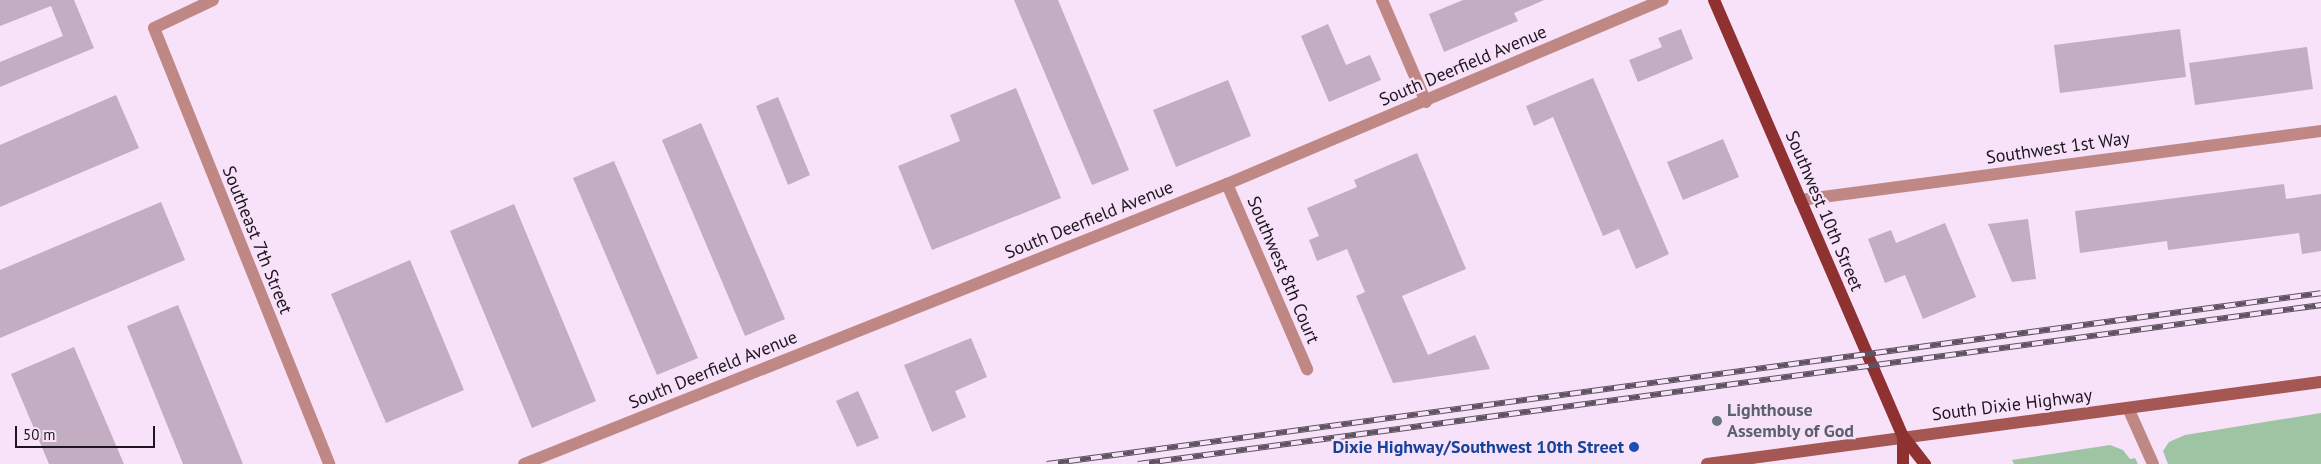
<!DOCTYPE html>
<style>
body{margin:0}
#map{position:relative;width:2321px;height:464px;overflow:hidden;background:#f8e2f9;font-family:"PT Sans",sans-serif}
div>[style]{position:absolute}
.green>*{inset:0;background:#9fc4a4}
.building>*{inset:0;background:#c2adc3}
.street>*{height:12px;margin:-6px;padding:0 6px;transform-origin:6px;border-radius:6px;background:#bf8884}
.secondary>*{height:12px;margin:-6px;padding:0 6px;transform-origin:6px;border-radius:6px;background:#a55754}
.primary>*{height:12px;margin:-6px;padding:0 6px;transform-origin:6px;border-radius:6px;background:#903131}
.rail>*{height:5.5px;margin-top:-2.75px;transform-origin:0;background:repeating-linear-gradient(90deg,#f8e2f9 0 11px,#5f5360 0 22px);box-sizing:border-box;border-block:1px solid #5f5360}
.dots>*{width:14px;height:14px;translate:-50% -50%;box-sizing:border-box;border:2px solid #f8e2f9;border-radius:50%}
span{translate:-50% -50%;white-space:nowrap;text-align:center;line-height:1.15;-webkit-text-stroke:4.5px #f8e2f9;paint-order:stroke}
.street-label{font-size:18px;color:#1e161e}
.worship-label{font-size:18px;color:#5b616d;font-weight:700}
.left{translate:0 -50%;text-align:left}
.transit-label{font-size:18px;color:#164399;font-weight:700}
.right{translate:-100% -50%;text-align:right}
.scale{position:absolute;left:15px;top:426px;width:140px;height:22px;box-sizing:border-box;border:2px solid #1e161e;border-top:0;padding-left:6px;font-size:15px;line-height:18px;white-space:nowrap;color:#1e161e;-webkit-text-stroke:4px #f8e2f9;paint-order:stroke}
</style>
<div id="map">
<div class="green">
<div style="clip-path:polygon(2321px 413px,2321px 464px,2168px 464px,2163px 451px,2169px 442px,2185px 435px)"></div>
<div style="clip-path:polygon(2110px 445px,2123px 450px,2130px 459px,2135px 458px,2138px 464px,2014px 464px,2012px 460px)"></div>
</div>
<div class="building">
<div style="clip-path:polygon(0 0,74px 0,94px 48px,0 87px,0 62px,63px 36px,51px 6px,0 26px)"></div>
<div style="clip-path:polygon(1014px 0,1058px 0,1129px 170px,1092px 185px)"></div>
<div style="clip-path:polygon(1463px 0,1544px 0,1514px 13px,1518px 21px,1444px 52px,1429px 14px)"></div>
<div style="clip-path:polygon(1328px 24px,1346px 65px,1370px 55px,1381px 80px,1329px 102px,1301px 36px)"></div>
<div style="clip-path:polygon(1681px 29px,1693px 59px,1638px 82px,1629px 60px,1662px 47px,1658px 38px)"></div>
<div style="clip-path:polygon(2180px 29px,2186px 77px,2060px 93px,2054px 45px)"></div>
<div style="clip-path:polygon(2307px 47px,2313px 89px,2195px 105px,2189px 63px)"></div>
<div style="clip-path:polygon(1593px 78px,1669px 254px,1636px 269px,1619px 229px,1603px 236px,1553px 117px,1534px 126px,1526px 106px)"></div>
<div style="clip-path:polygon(1228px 80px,1251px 136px,1176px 167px,1153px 110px)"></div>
<div style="clip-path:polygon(1016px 88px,1061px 198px,932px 250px,898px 166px,960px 141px,950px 115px)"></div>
<div style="clip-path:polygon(116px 95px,139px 148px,0 207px,0 145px)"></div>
<div style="clip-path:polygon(778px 97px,810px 175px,788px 185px,756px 106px)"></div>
<div style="clip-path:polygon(701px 123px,785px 319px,745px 336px,662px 140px)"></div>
<div style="clip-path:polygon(1723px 139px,1739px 177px,1683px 200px,1667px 162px)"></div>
<div style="clip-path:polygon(1417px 153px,1466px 269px,1402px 296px,1428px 355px,1475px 335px,1490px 369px,1393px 383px,1356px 296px,1365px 292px,1347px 249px,1317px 261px,1309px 240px,1319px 236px,1307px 208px,1357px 187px,1354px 180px)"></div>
<div style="clip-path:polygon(614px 161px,698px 358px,657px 375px,573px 178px)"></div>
<div style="clip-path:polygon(2284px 184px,2286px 199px,2321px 194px,2321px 251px,2302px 254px,2299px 233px,2168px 250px,2167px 241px,2080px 253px,2075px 211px)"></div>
<div style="clip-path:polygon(161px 202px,185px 260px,0 338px,0 270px)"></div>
<div style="clip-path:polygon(514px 204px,596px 401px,532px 428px,450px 231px)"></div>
<div style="clip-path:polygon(2028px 219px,2036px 279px,2012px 282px,1988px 224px)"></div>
<div style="clip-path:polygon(1945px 223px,1976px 297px,1923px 319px,1905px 275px,1885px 283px,1868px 239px,1891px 230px,1896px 243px)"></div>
<div style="clip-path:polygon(410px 260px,464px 390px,386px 423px,331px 294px)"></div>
<div style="clip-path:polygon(178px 305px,243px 464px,183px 464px,127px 326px)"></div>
<div style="clip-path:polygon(971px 338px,987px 377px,955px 391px,966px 417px,932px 432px,904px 365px)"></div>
<div style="clip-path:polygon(74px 347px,124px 464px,49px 464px,11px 374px)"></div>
<div style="clip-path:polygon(858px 391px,879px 438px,857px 447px,836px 401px)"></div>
</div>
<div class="street">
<div style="left:213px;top:0;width:65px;rotate:154.6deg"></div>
<div style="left:154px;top:28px;width:470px;rotate:68.1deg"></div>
<div style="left:1382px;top:0;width:111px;rotate:66.7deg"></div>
<div style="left:1227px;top:184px;width:202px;rotate:66.6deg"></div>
<div style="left:1800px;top:200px;width:526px;rotate:-7.54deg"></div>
<div style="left:2128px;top:408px;width:61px;rotate:65.9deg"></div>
<div style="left:524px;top:464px;width:757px;rotate:-21.72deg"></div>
<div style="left:1227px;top:184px;width:473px;rotate:-22.9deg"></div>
</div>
<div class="secondary">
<div style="left:1707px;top:464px;width:619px;rotate:-7.61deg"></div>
</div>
<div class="primary">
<div style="left:1714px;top:0;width:475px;rotate:66.6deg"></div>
<div style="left:1903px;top:436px;width:36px;rotate:52deg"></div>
<div style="left:1903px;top:436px;width:28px;rotate:90deg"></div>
</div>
<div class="rail">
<div style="left:1047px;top:464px;width:1285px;rotate:-7.64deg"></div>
<div style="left:1138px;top:464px;width:1194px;rotate:-7.65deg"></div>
</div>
<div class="dots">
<div style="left:1717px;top:421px;background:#6b7280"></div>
<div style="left:1634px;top:447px;background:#1a4fb4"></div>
</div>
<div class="street-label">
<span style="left:1463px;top:66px;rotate:-23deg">South Deerfield Avenue</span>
<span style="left:2058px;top:148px;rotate:-8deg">Southwest 1st Way</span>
<span style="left:1824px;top:211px;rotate:67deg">Southwest 10th Street</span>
<span style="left:1089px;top:220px;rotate:-22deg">South Deerfield Avenue</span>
<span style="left:257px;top:240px;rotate:68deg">Southeast 7th Street</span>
<span style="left:1283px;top:270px;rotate:67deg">Southwest 8th Court</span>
<span style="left:713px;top:370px;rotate:-22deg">South Deerfield Avenue</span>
<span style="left:2012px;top:405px;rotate:-7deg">South Dixie Highway</span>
</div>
<div class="worship-label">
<span class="left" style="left:1727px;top:421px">Lighthouse<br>Assembly of God</span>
</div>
<div class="transit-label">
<span class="right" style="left:1624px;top:447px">Dixie Highway/Southwest 10th Street</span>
</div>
<div class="scale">50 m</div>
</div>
